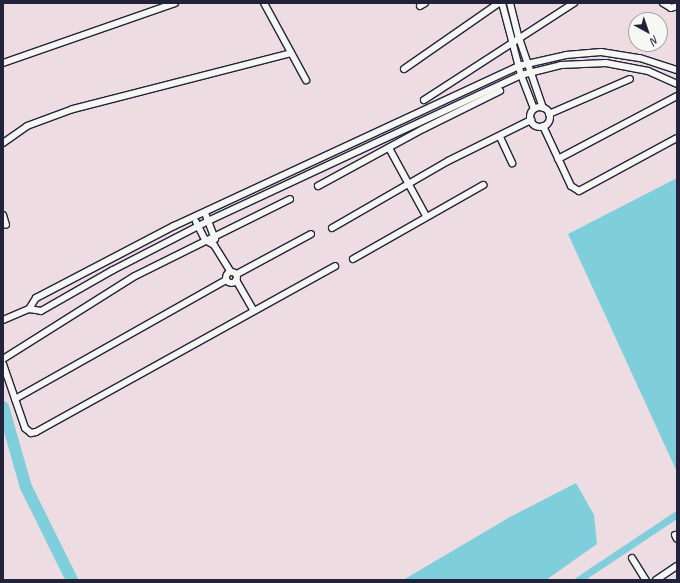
<!DOCTYPE html>
<style>
body{margin:0}
#map{position:relative;width:680px;height:583px;overflow:hidden;background:#eddde3;font-family:Caveat,sans-serif}
div>[style]{position:absolute}
.water>*{inset:0;background:#7fcedc}
.canal>*{height:7px;margin:-3.5px;padding:0 3.5px;transform-origin:3.5px;border-radius:3.5px;background:#7fcedc}
.river>*{height:12px;margin:-6px;padding:0 6px;transform-origin:6px;border-radius:6px;background:#7fcedc}
.roads{filter:drop-shadow(1px 0 #22223b) drop-shadow(-1px 0 #22223b) drop-shadow(0 1px #22223b) drop-shadow(0 -1px #22223b)}
.minor>*{height:6px;margin:-3px;padding:0 3px;transform-origin:3px;border-radius:3px;background:#f6f6f2}
.minor>.ring{margin:-3px;padding:0;box-sizing:content-box;background:none;border:6px solid #f6f6f2;border-radius:50%}
span{translate:-50% -50%;white-space:nowrap;text-align:center;line-height:1.15;-webkit-text-stroke:3px #f6f6f2;paint-order:stroke}
.frame{position:absolute;inset:0;border:4px solid #22223b;pointer-events:none}
.north{position:absolute;left:628px;top:12px;width:40px;height:40px;box-sizing:border-box;background:#f6f6f2;border:1px solid #a1a1a9;border-radius:50%;rotate:140deg;font-size:11px;font-weight:700;line-height:16px;text-align:center;color:#22223b}
.north::after{content:'';display:block;margin:auto;width:14px;height:18px;background:#22223b;clip-path:polygon(50% 0,100% 100%,50% 72%,0 100%)}
</style>
<div id="map">
<div class="water">
<div style="clip-path:polygon(677px 178px,677px 472px,568px 234px)"></div>
<div style="clip-path:polygon(576px 483px,594px 515px,597px 544px,546px 580px,403px 580px,510px 517px)"></div>
</div>
<div class="canal">
<div style="left:578px;top:580px;width:119px;rotate:-33.7deg"></div>
</div>
<div class="river">
<div style="left:3px;top:407px;width:83px;rotate:74deg"></div>
<div style="left:26px;top:487px;width:104px;rotate:63.7deg"></div>
</div>
<div class="roads">
<div class="minor">
<div style="left:264px;top:3px;width:88px;rotate:61.4deg"></div>
<div style="left:502px;top:3px;width:74px;rotate:75.2deg"></div>
<div style="left:521px;top:75px;width:36px;rotate:69deg"></div>
<div style="left:510px;top:3px;width:36px;rotate:76deg"></div>
<div style="left:519px;top:38px;width:74px;rotate:71.1deg"></div>
<div style="left:663px;top:3px;width:9px;rotate:32deg"></div>
<div style="left:671px;top:8px;width:6px;rotate:-18deg"></div>
<div style="left:420px;top:6px;width:6px;rotate:-31deg"></div>
<div style="left:3px;top:63px;width:182px;rotate:-19.2deg"></div>
<div style="left:404px;top:69px;width:116px;rotate:-34.8deg"></div>
<div style="left:424px;top:100px;width:179px;rotate:-32.9deg"></div>
<div class="ring" style="left:530px;top:107px;width:14px;height:14px"></div>
<div style="left:549px;top:114px;width:88px;rotate:-23.4deg"></div>
<div style="left:543px;top:126px;width:66px;rotate:65deg"></div>
<div style="left:571px;top:186px;width:9px;rotate:32deg"></div>
<div style="left:579px;top:191px;width:111px;rotate:-28.4deg"></div>
<div style="left:500px;top:137px;width:29px;rotate:65deg"></div>
<div style="left:3px;top:143px;width:29px;rotate:-35deg"></div>
<div style="left:27px;top:126px;width:49px;rotate:-20.3deg"></div>
<div style="left:73px;top:109px;width:225px;rotate:-14.4deg"></div>
<div style="left:389px;top:148px;width:77px;rotate:61.4deg"></div>
<div style="left:558px;top:159px;width:135px;rotate:-27.9deg"></div>
<div style="left:318px;top:186px;width:119px;rotate:-28.5deg"></div>
<div style="left:423px;top:129px;width:86px;rotate:-26.3deg"></div>
<div style="left:205px;top:213px;width:28px;rotate:69deg"></div>
<div style="left:3px;top:215px;width:10px;rotate:73deg"></div>
<div style="left:196px;top:222px;width:20px;rotate:63deg"></div>
<div style="left:205px;top:240px;width:10px;rotate:29deg"></div>
<div style="left:214px;top:245px;width:31px;rotate:58deg"></div>
<div style="left:332px;top:228px;width:134px;rotate:-30deg"></div>
<div style="left:448px;top:161px;width:93px;rotate:-26.3deg"></div>
<div style="left:353px;top:259px;width:150px;rotate:-29.6deg"></div>
<div class="ring" style="left:225.5px;top:271.5px;width:5px;height:5px"></div>
<div style="left:237px;top:274px;width:84px;rotate:-28.4deg"></div>
<div style="left:236px;top:280px;width:34px;rotate:60deg"></div>
<div style="left:29px;top:309px;width:13px;rotate:-58deg"></div>
<div style="left:36px;top:298px;width:156px;rotate:-27.6deg"></div>
<div style="left:174px;top:226px;width:379px;rotate:-24.9deg"></div>
<div style="left:518px;top:66px;width:49px;rotate:-12.9deg"></div>
<div style="left:566px;top:55px;width:35px;rotate:-5deg"></div>
<div style="left:601px;top:52px;width:39px;rotate:9deg"></div>
<div style="left:640px;top:58px;width:39px;rotate:18deg"></div>
<div style="left:3px;top:320px;width:28px;rotate:-23deg"></div>
<div style="left:29px;top:309px;width:12px;rotate:9deg"></div>
<div style="left:41px;top:311px;width:83px;rotate:-29.7deg"></div>
<div style="left:113px;top:270px;width:107px;rotate:-27.3deg"></div>
<div style="left:208px;top:221px;width:345px;rotate:-25deg"></div>
<div style="left:521px;top:75px;width:41px;rotate:-14deg"></div>
<div style="left:561px;top:65px;width:45px;rotate:-2.5deg"></div>
<div style="left:606px;top:63px;width:43px;rotate:10.8deg"></div>
<div style="left:648px;top:71px;width:32px;rotate:24deg"></div>
<div style="left:3px;top:359px;width:156px;rotate:-32.2deg"></div>
<div style="left:135px;top:276px;width:173px;rotate:-26.4deg"></div>
<div style="left:3px;top:364px;width:68px;rotate:71deg"></div>
<div style="left:25px;top:428px;width:8px;rotate:40deg"></div>
<div style="left:31px;top:433px;width:5px;rotate:-11deg"></div>
<div style="left:36px;top:432px;width:342px;rotate:-29deg"></div>
<div style="left:15px;top:399px;width:242px;rotate:-29.4deg"></div>
<div style="left:675px;top:535px;width:4px;rotate:63deg"></div>
<div style="left:632px;top:558px;width:26px;rotate:58deg"></div>
<div style="left:656px;top:580px;width:25px;rotate:-34deg"></div>
</div>
</div>
<div class="frame"></div>
<div class="north">N</div>
</div>
